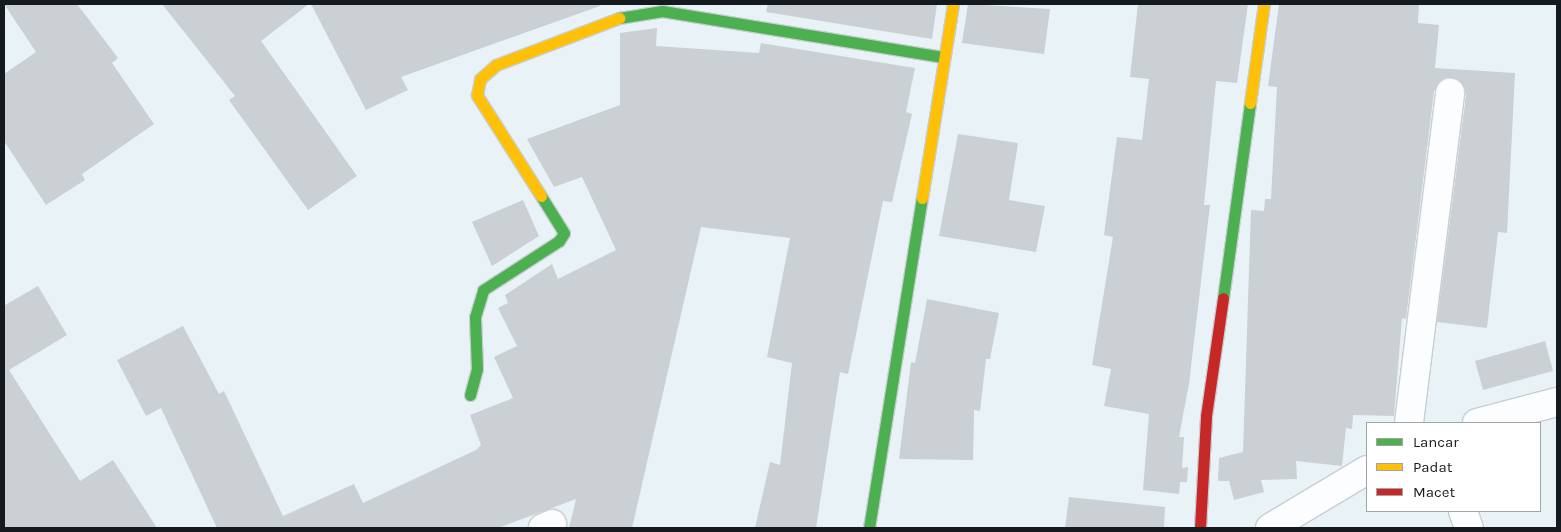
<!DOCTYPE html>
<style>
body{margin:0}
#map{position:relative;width:1561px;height:532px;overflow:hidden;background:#e9f3f7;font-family:Karla,sans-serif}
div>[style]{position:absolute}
.building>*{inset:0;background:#cad0d4}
.roads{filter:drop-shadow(1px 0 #c8ced2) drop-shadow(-1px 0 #c8ced2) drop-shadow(0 1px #c8ced2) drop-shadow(0 -1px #c8ced2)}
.street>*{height:28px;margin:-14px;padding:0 14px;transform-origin:14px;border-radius:14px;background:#fcfdfe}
.fast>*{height:11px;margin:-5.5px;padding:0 5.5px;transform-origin:5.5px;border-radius:5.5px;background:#4caf50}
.slow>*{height:11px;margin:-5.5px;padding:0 5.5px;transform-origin:5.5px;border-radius:5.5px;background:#ffc107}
.jam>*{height:11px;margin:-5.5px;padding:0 5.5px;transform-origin:5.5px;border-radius:5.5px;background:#c62828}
span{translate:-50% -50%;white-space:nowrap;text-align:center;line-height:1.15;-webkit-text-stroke:4px #fff;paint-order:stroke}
.frame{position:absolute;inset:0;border:5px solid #141a1d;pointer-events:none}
.legend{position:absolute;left:1366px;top:422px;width:175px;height:90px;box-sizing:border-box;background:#fff;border:1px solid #a1a3a5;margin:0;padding:6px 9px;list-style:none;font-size:15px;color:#141a1d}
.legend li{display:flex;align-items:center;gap:10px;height:25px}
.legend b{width:25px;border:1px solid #a1a3a5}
</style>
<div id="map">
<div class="building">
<div style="clip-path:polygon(4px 4px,77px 4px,118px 58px,112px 63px,154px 124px,82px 174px,85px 180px,46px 205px,4px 141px,4px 74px,36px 52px)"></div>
<div style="clip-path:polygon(162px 4px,309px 4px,261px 41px,357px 176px,308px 210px,229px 100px,235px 96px)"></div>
<div style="clip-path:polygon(311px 4px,600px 4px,600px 6px,401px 77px,408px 90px,366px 110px)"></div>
<div style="clip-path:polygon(768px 4px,937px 4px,932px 39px,766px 12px)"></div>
<div style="clip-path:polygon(968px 4px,1050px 9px,1044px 54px,962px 43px)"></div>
<div style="clip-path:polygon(1138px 4px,1248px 4px,1237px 83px,1216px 81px,1204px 205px,1210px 205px,1189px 384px,1179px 437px,1184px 437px,1182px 468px,1188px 467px,1187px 482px,1180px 482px,1179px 494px,1143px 490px,1149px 414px,1104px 406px,1111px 369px,1092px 365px,1113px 237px,1104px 235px,1117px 137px,1142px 140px,1149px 79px,1130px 77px)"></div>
<div style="clip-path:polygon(1279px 4px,1419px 4px,1418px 23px,1439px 25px,1435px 68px,1515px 73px,1507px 233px,1498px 232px,1487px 328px,1437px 322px,1466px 95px,1460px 81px,1444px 78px,1434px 91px,1406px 319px,1402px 318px,1394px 416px,1353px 415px,1352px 429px,1346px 428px,1342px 466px,1296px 461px,1297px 479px,1261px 480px,1264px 492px,1234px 500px,1229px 481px,1218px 481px,1219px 458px,1243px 452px,1251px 210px,1264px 211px,1265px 199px,1271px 199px,1277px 87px,1268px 86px)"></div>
<div style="clip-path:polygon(657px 28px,656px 46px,759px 53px,761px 43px,915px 68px,906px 112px,912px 114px,892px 202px,883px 201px,848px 374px,840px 372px,816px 528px,755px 528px,770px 462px,780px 465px,792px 363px,767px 357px,790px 238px,701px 227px,632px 528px,569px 528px,576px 499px,498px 528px,217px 528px,161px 408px,146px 416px,117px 360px,183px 326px,219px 394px,224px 391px,283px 516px,354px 484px,363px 503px,476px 450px,481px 445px,470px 415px,513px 398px,494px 357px,517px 346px,498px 308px,508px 303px,505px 295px,552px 264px,558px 279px,616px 250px,582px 177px,554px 187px,527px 139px,620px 105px,620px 33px)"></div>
<div style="clip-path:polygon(958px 134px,1018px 143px,1009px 200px,1045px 206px,1036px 252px,939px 236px)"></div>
<div style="clip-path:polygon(523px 200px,539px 236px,492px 266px,472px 222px)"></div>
<div style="clip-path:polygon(38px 286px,67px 335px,9px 370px,80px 481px,113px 460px,157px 528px,4px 528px,5px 305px)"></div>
<div style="clip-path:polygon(927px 299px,999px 313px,990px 359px,986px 359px,980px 411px,974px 410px,973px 460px,899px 459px,911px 362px,915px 363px)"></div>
<div style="clip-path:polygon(1545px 341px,1553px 371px,1483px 390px,1475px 361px)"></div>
<div style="clip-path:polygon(1069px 497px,1165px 507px,1164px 528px,1065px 528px)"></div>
</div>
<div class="roads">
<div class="street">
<div style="left:1409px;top:423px;width:333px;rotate:-82.9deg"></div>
<div style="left:1477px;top:423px;width:83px;rotate:-14.7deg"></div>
<div style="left:1463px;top:511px;width:18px;rotate:71deg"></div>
<div style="left:543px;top:528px;width:10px;rotate:-24deg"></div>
<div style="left:1270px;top:528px;width:113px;rotate:-30.9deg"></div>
</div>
<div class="fast">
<div style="left:619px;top:18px;width:44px;rotate:-9.2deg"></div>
<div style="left:662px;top:11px;width:286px;rotate:9.3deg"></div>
<div style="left:1223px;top:298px;width:197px;rotate:-82.1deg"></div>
<div style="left:470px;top:395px;width:27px;rotate:-75deg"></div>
<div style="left:477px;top:369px;width:52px;rotate:-92.2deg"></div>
<div style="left:475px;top:317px;width:28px;rotate:-73deg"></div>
<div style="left:483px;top:290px;width:90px;rotate:-32.8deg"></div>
<div style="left:559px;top:241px;width:9px;rotate:-58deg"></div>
<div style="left:564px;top:233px;width:44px;rotate:-121.9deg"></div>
<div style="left:869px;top:528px;width:334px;rotate:-80.9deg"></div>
</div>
<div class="slow">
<div style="left:1250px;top:103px;width:100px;rotate:-82deg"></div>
<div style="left:541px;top:196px;width:120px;rotate:-122.4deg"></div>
<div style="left:477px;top:95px;width:16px;rotate:-79deg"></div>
<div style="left:480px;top:79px;width:21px;rotate:-41deg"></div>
<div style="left:496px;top:65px;width:132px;rotate:-20.9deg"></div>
<div style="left:922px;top:198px;width:196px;rotate:-80.9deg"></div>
</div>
<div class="jam">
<div style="left:1200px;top:528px;width:112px;rotate:-86.9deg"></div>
<div style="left:1206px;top:416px;width:119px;rotate:-81.8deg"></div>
</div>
</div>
<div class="frame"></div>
<ul class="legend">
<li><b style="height:6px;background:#4caf50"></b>Lancar</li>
<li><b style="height:6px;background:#ffc107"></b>Padat</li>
<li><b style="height:6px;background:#c62828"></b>Macet</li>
</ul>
</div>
